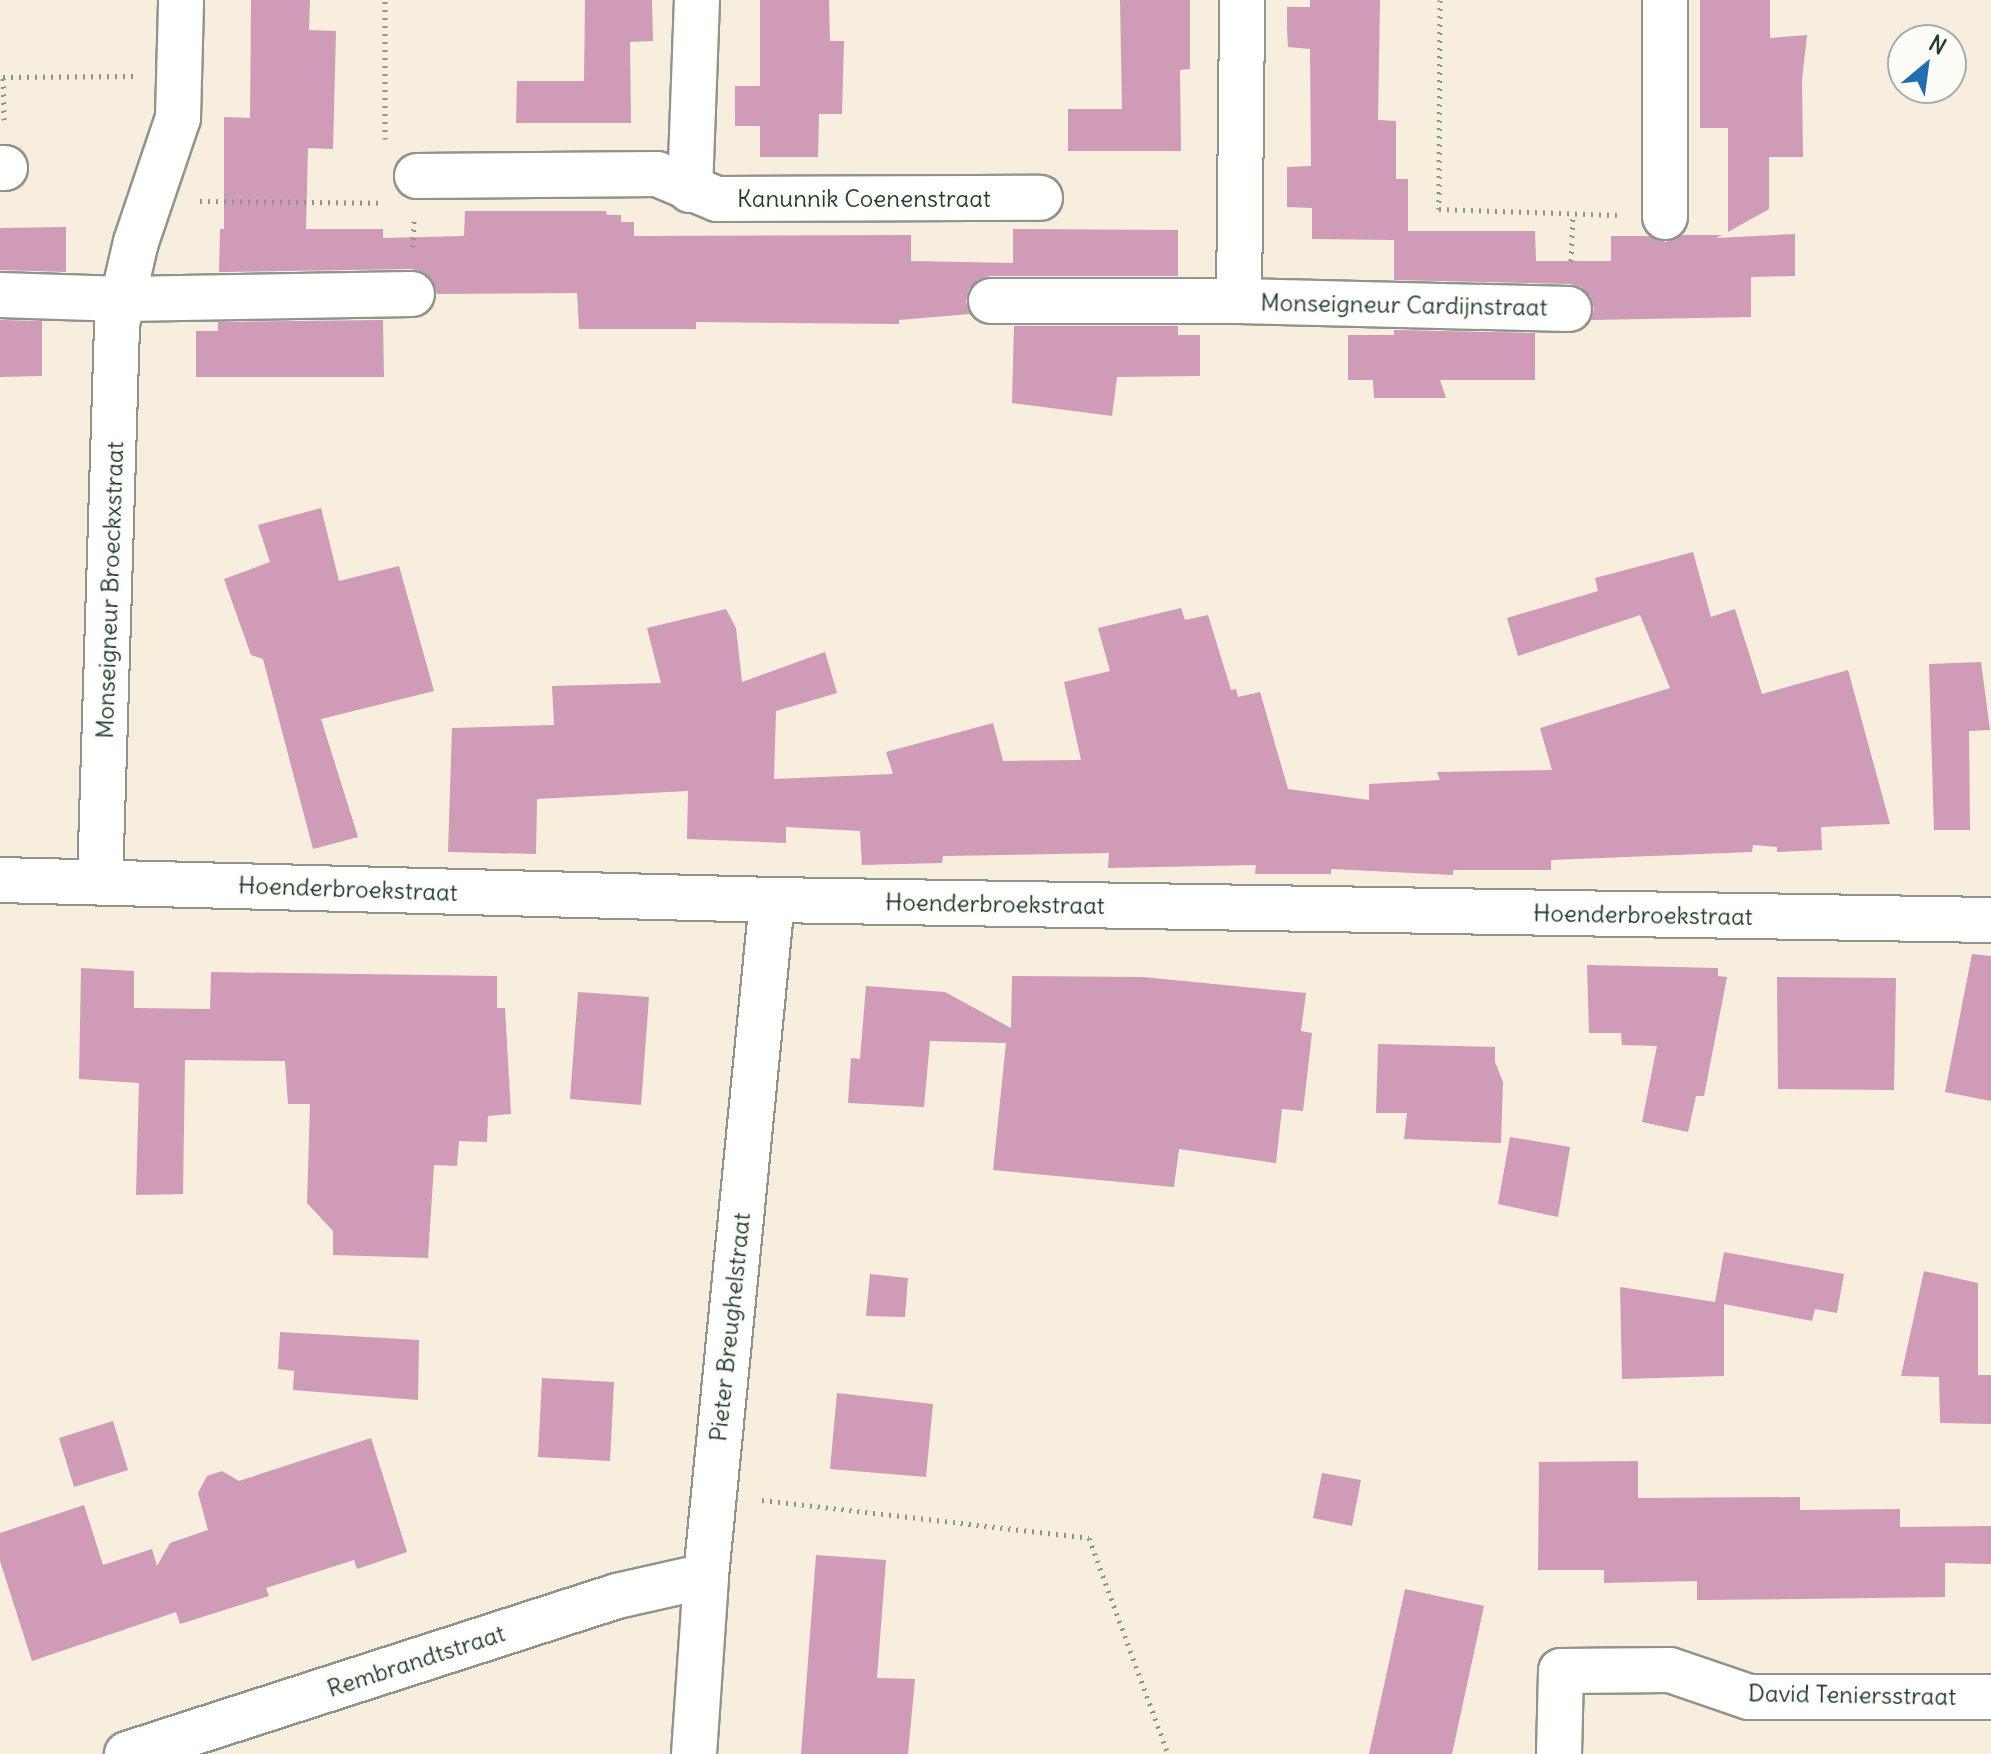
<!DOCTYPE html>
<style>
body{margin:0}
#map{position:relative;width:1991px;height:1754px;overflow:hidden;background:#f8eede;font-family:Delius,sans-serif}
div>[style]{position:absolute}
.building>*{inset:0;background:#cf9bb6}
.path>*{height:5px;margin-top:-2.5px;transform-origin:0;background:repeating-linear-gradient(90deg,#8c9689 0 2px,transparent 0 8px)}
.roads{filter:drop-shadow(2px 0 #8c9689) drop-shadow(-2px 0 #8c9689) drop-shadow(0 2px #8c9689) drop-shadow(0 -2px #8c9689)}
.minor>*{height:44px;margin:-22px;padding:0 22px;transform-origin:22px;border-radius:22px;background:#fff}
span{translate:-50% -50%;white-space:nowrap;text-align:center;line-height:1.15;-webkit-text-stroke:6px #fdfcf7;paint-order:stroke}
.street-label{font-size:24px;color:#1f3d34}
.north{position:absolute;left:1887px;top:24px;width:80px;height:80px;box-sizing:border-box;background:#fdfcf7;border:2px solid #a4b0a9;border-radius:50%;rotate:29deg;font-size:22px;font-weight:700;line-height:32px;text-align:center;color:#1f3d34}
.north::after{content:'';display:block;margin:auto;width:28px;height:36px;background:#1f6fb2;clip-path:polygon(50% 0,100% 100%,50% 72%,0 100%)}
</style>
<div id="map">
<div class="building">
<div style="clip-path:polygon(251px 0,310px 0,309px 30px,336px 31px,333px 149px,308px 148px,306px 229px,383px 229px,383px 238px,464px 236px,465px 211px,606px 211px,607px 215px,621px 215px,621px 222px,634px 222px,634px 236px,911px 235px,911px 261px,1013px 263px,1013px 229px,1178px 230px,1178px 276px,990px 276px,978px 280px,969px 289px,966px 302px,970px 314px,899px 320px,899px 324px,696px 322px,696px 329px,579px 329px,577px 293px,437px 294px,433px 281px,423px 272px,412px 269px,219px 272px,220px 229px,224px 229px,224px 117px,250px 118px)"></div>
<div style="clip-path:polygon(585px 0,652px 0,653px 41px,630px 42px,631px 123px,516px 123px,517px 81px,584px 81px)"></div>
<div style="clip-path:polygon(760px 0,829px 0,830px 41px,844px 41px,842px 114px,819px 114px,818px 157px,760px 157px,760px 126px,735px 126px,735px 86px,760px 86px)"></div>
<div style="clip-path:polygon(1120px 0,1190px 0,1190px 69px,1180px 70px,1181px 151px,1068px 151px,1068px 109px,1122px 109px)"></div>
<div style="clip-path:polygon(1310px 0,1380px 0,1378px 120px,1396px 121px,1396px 179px,1408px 179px,1408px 231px,1535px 231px,1536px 261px,1611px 261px,1611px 236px,1650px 236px,1666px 242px,1681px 235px,1722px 235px,1716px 238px,1795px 234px,1795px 276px,1751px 277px,1751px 317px,1591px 320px,1594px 309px,1590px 296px,1581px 287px,1570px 284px,1394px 280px,1394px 240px,1312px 239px,1312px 208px,1287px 207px,1287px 167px,1311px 166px,1310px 49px,1288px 47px,1287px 29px,1287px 7px,1310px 7px)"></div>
<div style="clip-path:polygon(1700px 0,1770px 0,1770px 38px,1807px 35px,1802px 80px,1803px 157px,1769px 157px,1769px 209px,1728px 232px,1728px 128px,1700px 128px)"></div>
<div style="clip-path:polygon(66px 227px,66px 272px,0 270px,0 228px)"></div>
<div style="clip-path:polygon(0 320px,42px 321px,42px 376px,0 377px)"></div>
<div style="clip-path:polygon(383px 320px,384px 377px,196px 377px,196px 331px,218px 331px,218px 322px)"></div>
<div style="clip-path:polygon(1014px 326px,1178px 326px,1178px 335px,1200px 335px,1200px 376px,1117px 377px,1112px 416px,1012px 403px)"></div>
<div style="clip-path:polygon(1394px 330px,1535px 333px,1535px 380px,1440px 380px,1446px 398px,1374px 398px,1373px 380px,1348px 380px,1348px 335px,1394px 335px)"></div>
<div style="clip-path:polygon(321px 508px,339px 581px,399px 566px,434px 691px,321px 719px,358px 837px,313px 849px,263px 659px,251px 655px,224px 579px,270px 562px,258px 525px)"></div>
<div style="clip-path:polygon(1693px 552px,1711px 617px,1735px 609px,1762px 694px,1848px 670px,1890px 824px,1821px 827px,1822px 850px,1777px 852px,1777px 847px,1753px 845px,1752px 852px,1551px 860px,1551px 870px,1453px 870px,1453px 875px,1331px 869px,1331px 874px,1255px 874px,1256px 865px,1108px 868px,1109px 853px,943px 856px,942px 863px,862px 865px,860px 831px,786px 827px,786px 843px,687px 839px,688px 791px,537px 799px,536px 854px,448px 852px,452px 728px,554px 725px,552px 686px,661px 683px,647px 628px,726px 609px,736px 628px,742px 682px,825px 652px,837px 693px,776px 711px,774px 779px,893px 774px,886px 752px,993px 723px,1003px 761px,1081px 760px,1064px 682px,1110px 671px,1098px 628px,1181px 608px,1185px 620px,1208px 615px,1231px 690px,1236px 689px,1238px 697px,1260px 692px,1288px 789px,1369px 800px,1369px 784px,1440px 780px,1437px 772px,1552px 770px,1540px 728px,1670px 688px,1640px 615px,1518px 656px,1507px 618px,1598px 591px,1595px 578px)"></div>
<div style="clip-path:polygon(1981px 662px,1990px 730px,1969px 731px,1970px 830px,1934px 830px,1929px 664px)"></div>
<div style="clip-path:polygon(1972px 954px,1991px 956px,1991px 1101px,1945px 1092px)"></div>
<div style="clip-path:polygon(1587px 965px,1718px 968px,1718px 976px,1727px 977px,1704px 1096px,1696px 1096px,1688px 1132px,1642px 1122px,1657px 1046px,1622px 1045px,1621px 1033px,1589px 1033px)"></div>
<div style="clip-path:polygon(81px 968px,134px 971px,134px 1008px,210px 1009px,211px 972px,497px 976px,497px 1008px,505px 1008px,511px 1114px,488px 1116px,487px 1142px,459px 1141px,457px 1166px,434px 1165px,428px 1258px,333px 1255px,333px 1231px,307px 1203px,310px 1104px,288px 1104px,285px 1061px,185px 1060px,183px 1194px,136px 1195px,139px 1083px,79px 1079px)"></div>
<div style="clip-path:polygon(1012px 976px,1143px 977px,1306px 993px,1301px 1031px,1312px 1033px,1303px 1111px,1282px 1109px,1276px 1163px,1179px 1149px,1174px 1187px,993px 1170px,1006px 1043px,930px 1041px,924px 1107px,848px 1103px,851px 1058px,860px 1059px,866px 986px,945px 992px,1011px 1028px)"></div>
<div style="clip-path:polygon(1777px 977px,1896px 978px,1894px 1090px,1778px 1089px)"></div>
<div style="clip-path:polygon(578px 992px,649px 997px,641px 1105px,570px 1099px)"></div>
<div style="clip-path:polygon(1378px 1044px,1495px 1047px,1495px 1062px,1503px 1082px,1501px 1143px,1404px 1139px,1407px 1113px,1376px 1113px)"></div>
<div style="clip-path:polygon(1510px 1137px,1570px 1147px,1558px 1217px,1498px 1204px)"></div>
<div style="clip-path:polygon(1724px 1252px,1844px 1274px,1837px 1313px,1815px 1309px,1812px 1321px,1724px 1304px,1724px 1376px,1622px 1379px,1620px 1287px,1715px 1302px)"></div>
<div style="clip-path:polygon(1924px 1271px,1978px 1283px,1978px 1375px,1991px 1375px,1991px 1424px,1940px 1423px,1939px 1377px,1901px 1376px)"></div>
<div style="clip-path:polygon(870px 1274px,908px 1278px,905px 1317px,866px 1316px)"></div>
<div style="clip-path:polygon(280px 1332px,419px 1340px,418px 1400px,293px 1390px,294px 1371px,278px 1369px)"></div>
<div style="clip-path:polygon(542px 1378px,614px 1382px,610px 1461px,538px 1457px)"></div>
<div style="clip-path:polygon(837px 1393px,933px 1404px,926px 1477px,830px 1469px)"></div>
<div style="clip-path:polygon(113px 1421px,128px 1470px,74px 1487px,59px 1438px)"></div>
<div style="clip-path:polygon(371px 1438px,407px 1552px,357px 1569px,354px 1560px,266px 1588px,269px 1596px,180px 1624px,176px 1612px,32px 1661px,0 1561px,0 1533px,84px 1505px,103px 1565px,152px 1549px,157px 1566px,170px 1543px,208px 1530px,198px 1493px,207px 1476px,222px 1471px,239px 1481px)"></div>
<div style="clip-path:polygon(1638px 1461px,1638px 1498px,1800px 1497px,1800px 1510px,1900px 1509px,1900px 1527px,1991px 1526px,1991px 1564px,1945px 1563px,1945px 1597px,1800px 1599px,1697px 1600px,1697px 1581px,1604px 1583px,1604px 1570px,1538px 1570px,1539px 1462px)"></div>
<div style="clip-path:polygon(1322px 1473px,1361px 1480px,1352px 1526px,1313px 1518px)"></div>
<div style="clip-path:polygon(816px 1555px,886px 1560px,877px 1678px,915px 1679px,908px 1754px,801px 1754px)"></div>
<div style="clip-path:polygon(1405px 1589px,1484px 1606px,1452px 1754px,1369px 1754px)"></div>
</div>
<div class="path">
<div style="left:1440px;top:0;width:209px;rotate:90.3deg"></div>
<div style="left:1439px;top:209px;width:178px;rotate:1.9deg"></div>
<div style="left:4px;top:120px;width:43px;rotate:-91.3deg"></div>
<div style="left:3px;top:77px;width:131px;rotate:-0.4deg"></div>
<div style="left:385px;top:139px;width:139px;rotate:-90deg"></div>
<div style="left:200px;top:201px;width:178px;rotate:0.6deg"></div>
<div style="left:413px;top:247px;width:26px;rotate:-88deg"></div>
<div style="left:1571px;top:261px;width:47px;rotate:-87.6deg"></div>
<div style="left:762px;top:1500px;width:329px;rotate:6.6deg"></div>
<div style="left:1089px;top:1538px;width:230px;rotate:69.9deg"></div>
</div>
<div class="roads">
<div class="minor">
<div style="left:1665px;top:0;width:217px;rotate:90deg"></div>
<div style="left:0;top:168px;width:5px"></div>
<div style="left:417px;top:176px;width:240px;rotate:-0.5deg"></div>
<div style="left:657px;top:174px;width:65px;rotate:22.6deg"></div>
<div style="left:717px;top:199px;width:323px;rotate:-0.2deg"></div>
<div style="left:690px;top:190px;width:190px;rotate:-87.9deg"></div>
<div style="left:0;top:295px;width:123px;rotate:1.9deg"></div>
<div style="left:123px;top:299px;width:289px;rotate:-1deg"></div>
<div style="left:991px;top:301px;width:248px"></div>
<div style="left:1239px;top:301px;width:330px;rotate:1.4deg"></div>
<div style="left:1239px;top:301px;width:301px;rotate:-89.4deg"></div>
<div style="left:0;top:880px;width:772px;rotate:1.48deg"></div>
<div style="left:772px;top:900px;width:1219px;rotate:0.94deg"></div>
<div style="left:100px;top:882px;width:558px;rotate:-88.25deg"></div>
<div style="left:117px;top:324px;width:84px;rotate:-77deg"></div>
<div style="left:136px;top:242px;width:131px;rotate:-71.3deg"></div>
<div style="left:178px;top:118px;width:118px;rotate:-88.5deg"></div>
<div style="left:127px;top:1754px;width:515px;rotate:-17.87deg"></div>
<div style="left:617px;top:1596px;width:91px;rotate:-12.7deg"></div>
<div style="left:694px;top:1754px;width:178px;rotate:-86.1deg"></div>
<div style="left:706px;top:1576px;width:679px;rotate:-84.42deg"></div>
<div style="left:1559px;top:1754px;width:83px;rotate:-88.6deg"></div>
<div style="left:1561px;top:1671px;width:109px;rotate:-0.5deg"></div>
<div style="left:1670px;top:1670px;width:83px;rotate:18.9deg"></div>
<div style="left:1749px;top:1697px;width:242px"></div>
</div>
</div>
<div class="street-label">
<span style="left:864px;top:199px">Kanunnik Coenenstraat</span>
<span style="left:1404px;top:305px;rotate:1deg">Monseigneur Cardijnstraat</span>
<span style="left:110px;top:590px;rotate:-88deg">Monseigneur Broeckxstraat</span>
<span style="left:348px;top:889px;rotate:2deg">Hoenderbroekstraat</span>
<span style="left:995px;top:904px;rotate:1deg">Hoenderbroekstraat</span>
<span style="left:1643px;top:915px;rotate:1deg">Hoenderbroekstraat</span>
<span style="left:730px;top:1327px;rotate:-84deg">Pieter Breughelstraat</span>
<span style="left:416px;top:1661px;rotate:-18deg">Rembrandtstraat</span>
<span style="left:1852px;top:1695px;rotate:1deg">David Teniersstraat</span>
</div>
<div class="north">N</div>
</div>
